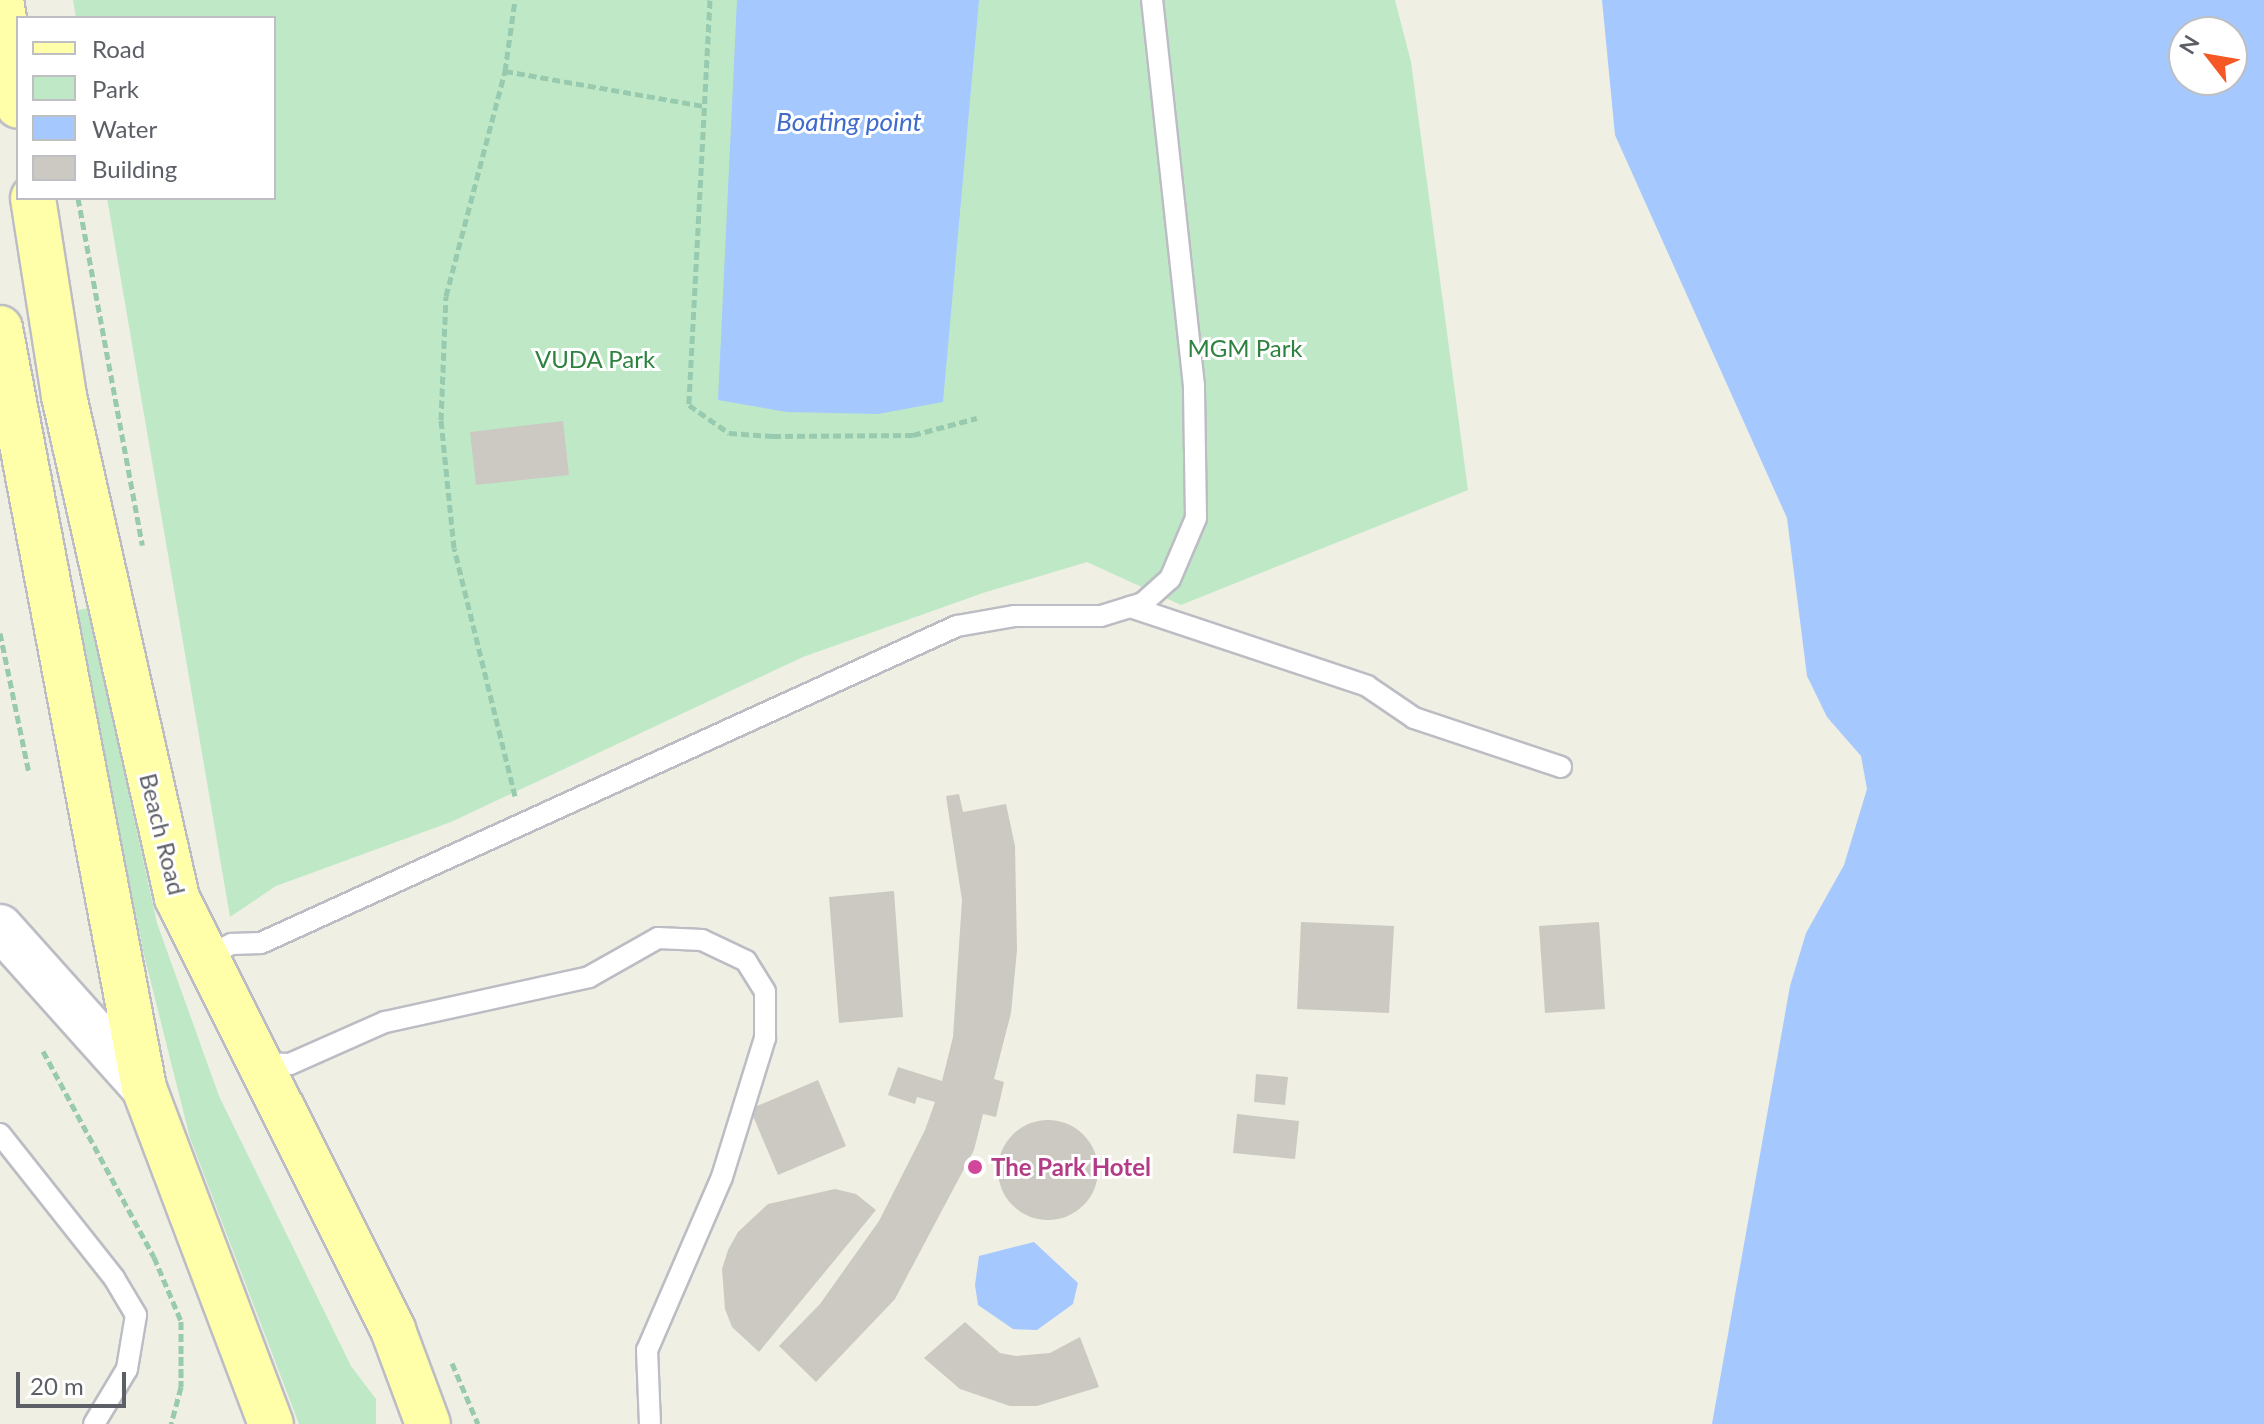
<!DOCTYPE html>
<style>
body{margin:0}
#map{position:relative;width:2264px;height:1424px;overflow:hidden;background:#f0efe4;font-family:Lato,sans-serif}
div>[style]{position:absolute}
.green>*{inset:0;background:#bfe9c6}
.water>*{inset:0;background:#a5c8ff}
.building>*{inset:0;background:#cbc9c1}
.round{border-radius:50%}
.path>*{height:5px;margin-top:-2.5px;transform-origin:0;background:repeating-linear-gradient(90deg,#97caae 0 8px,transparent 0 12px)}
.roads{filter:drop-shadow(2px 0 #bcbdc4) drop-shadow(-2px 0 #bcbdc4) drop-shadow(0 2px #bcbdc4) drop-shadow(0 -2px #bcbdc4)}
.service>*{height:20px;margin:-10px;padding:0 10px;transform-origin:10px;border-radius:10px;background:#fff}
.tertiary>*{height:44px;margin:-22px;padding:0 22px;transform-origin:22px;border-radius:22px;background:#fff}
.primary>*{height:44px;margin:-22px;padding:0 22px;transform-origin:22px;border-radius:22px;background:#ffa}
.dots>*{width:22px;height:22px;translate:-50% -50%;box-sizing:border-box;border:4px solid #fff;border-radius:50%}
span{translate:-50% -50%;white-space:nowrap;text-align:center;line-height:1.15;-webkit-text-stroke:6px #fff;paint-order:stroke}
.park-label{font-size:24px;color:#2e8240}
.street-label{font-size:24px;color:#5c5f66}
.hotel-label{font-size:24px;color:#b23c85;font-weight:700}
.left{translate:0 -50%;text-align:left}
.water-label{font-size:26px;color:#3e6bcc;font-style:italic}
.legend{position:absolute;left:16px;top:16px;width:260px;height:184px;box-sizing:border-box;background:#fff;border:2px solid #bebfc2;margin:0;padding:10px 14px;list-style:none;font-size:24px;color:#5c5f66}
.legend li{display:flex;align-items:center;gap:16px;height:40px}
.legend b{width:40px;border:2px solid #bebfc2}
.north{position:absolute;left:2168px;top:16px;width:80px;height:80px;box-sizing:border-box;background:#fff;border:2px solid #bebfc2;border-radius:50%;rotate:301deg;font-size:22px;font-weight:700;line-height:32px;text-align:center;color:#5c5f66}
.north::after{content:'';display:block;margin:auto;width:28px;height:36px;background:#f55824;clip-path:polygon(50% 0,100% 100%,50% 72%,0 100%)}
.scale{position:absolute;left:16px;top:1372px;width:110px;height:36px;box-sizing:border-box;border:4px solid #5c5f66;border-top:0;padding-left:10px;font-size:24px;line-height:28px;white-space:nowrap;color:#5c5f66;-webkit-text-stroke:6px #fff;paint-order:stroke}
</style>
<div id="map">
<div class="green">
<div style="clip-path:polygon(73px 0,1395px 0,1411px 62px,1468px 490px,1181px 605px,1087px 562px,983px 593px,803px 657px,451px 822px,276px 886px,230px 917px,107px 198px,274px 198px,274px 18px,76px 18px)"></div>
<div style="clip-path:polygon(88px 608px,157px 923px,219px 1096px,351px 1366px,376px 1399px,376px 1424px,299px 1424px,190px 1138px,144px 955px,75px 611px)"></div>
</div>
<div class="water">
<div style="clip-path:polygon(737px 0,979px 0,943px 402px,878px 414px,787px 412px,718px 400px)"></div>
<div style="clip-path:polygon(evenodd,1602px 0,2264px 0,2264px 1424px,1712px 1424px,1790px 986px,1806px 933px,1844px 865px,1867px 789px,1861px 756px,1827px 717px,1807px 676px,1787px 518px,1615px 135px,1602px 0,2232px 32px,2232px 80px,2184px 80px,2184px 32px,2232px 32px)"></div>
<div style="clip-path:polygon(1034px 1242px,1078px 1283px,1073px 1304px,1037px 1330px,1013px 1329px,978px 1305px,975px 1285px,979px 1256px)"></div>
</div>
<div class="building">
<div style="clip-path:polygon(563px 421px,569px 475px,476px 485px,470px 432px)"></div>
<div style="clip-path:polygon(959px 794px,963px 812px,1006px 804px,1015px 846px,1017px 950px,1011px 1013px,994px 1079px,1004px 1082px,996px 1117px,983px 1114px,974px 1150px,895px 1299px,816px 1382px,779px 1346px,820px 1304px,879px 1221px,925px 1130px,935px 1102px,917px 1097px,915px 1104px,888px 1095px,898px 1067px,942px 1081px,953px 1037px,962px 900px,946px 796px)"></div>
<div style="clip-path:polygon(894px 891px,903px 1017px,839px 1023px,829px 897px)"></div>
<div style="clip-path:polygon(1301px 922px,1394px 926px,1389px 1013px,1297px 1009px)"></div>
<div style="clip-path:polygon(1599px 922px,1605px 1009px,1545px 1013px,1539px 926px)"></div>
<div style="clip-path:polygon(1256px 1074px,1288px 1077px,1285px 1105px,1254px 1102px)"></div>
<div style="clip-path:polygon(818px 1080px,846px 1146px,778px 1175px,750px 1109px)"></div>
<div style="clip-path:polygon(1237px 1114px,1299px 1121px,1295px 1159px,1233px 1153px)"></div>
<div class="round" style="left:998px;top:1120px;width:100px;height:100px"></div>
<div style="clip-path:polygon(835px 1189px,856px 1194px,876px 1210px,759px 1352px,732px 1327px,725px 1309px,722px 1269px,728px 1250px,738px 1232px,768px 1204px)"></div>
<div style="clip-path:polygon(965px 1322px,1000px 1353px,1016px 1356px,1050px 1353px,1080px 1337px,1099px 1387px,1037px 1406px,1010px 1406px,960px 1389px,924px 1358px)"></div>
</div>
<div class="path">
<div style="left:710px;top:0;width:406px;rotate:93deg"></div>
<div style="left:689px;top:405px;width:49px;rotate:35deg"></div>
<div style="left:729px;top:433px;width:44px;rotate:3.9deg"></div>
<div style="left:773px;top:436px;width:140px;rotate:-0.4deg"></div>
<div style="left:913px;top:435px;width:66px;rotate:-14.9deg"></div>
<div style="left:505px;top:71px;width:201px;rotate:10deg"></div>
<div style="left:78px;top:198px;width:353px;rotate:79.5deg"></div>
<div style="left:0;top:633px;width:143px;rotate:78.3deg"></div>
<div style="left:515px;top:796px;width:255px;rotate:-103.8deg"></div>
<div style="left:454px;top:548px;width:129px;rotate:-95.8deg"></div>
<div style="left:441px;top:420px;width:124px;rotate:-87.7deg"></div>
<div style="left:446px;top:296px;width:233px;rotate:-75.3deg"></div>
<div style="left:505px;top:71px;width:72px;rotate:-82deg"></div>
<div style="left:43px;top:1051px;width:234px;rotate:61.7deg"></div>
<div style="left:154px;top:1257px;width:69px;rotate:67.1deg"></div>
<div style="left:181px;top:1321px;width:66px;rotate:90deg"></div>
<div style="left:181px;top:1387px;width:38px;rotate:105deg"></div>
<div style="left:452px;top:1363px;width:66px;rotate:66.9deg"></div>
</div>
<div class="roads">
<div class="service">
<div style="left:1130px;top:607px;width:250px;rotate:18.4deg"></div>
<div style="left:1367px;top:686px;width:57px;rotate:34.2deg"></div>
<div style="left:1414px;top:718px;width:155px;rotate:18.4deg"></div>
<div style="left:207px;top:956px;width:28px;rotate:-26deg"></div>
<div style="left:232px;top:944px;width:29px;rotate:-2deg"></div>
<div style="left:261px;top:943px;width:765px;rotate:-24.49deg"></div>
<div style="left:957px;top:626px;width:59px;rotate:-9.8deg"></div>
<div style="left:1015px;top:616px;width:86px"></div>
<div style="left:1101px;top:616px;width:44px;rotate:-17.2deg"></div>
<div style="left:1143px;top:603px;width:36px;rotate:-42deg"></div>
<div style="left:1170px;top:579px;width:66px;rotate:-66.9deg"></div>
<div style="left:1196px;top:518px;width:132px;rotate:-90.9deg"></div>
<div style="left:1194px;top:386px;width:388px;rotate:-96.2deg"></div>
<div style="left:260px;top:1063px;width:30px;rotate:2deg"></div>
<div style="left:290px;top:1064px;width:104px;rotate:-23.9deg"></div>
<div style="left:385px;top:1022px;width:209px;rotate:-12.4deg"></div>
<div style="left:589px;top:977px;width:79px;rotate:-29.5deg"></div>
<div style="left:658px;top:938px;width:44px;rotate:2.6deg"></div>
<div style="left:702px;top:940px;width:49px;rotate:25.5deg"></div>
<div style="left:746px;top:961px;width:36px;rotate:58deg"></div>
<div style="left:765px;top:992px;width:46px;rotate:90deg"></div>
<div style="left:765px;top:1038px;width:145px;rotate:107.2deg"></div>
<div style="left:722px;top:1177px;width:189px;rotate:113.4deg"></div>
<div style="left:647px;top:1350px;width:74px;rotate:87.7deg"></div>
<div style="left:0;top:1134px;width:184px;rotate:51.6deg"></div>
<div style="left:114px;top:1278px;width:43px;rotate:59.3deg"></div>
<div style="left:136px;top:1315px;width:55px;rotate:99.5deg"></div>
<div style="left:127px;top:1369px;width:64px;rotate:121deg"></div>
</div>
<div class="tertiary">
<div style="left:0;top:927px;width:216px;rotate:48.2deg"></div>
</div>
<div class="primary">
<div style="left:1px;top:0;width:107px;rotate:80.9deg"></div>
<div style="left:33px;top:198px;width:200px;rotate:81.1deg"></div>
<div style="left:64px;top:396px;width:515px;rotate:77.31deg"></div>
<div style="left:177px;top:898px;width:483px;rotate:63.4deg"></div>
<div style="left:393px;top:1330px;width:100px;rotate:69.6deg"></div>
<div style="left:0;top:328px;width:774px;rotate:79.27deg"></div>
<div style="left:144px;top:1088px;width:359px;rotate:69.3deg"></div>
</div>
</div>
<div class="dots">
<div style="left:975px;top:1167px;background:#d1479c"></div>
</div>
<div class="park-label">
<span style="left:1245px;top:348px">MGM Park</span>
<span style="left:595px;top:359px">VUDA Park</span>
</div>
<div class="street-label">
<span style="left:163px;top:834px;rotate:76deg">Beach Road</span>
</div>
<div class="hotel-label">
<span class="left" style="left:991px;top:1167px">The Park Hotel</span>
</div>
<div class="water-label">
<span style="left:849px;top:122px">Boating point</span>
</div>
<ul class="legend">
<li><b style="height:10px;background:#ffa"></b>Road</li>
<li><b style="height:22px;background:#bfe9c6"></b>Park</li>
<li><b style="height:22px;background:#a5c8ff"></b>Water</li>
<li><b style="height:22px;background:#cbc9c1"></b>Building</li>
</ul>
<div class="north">N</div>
<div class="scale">20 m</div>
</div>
